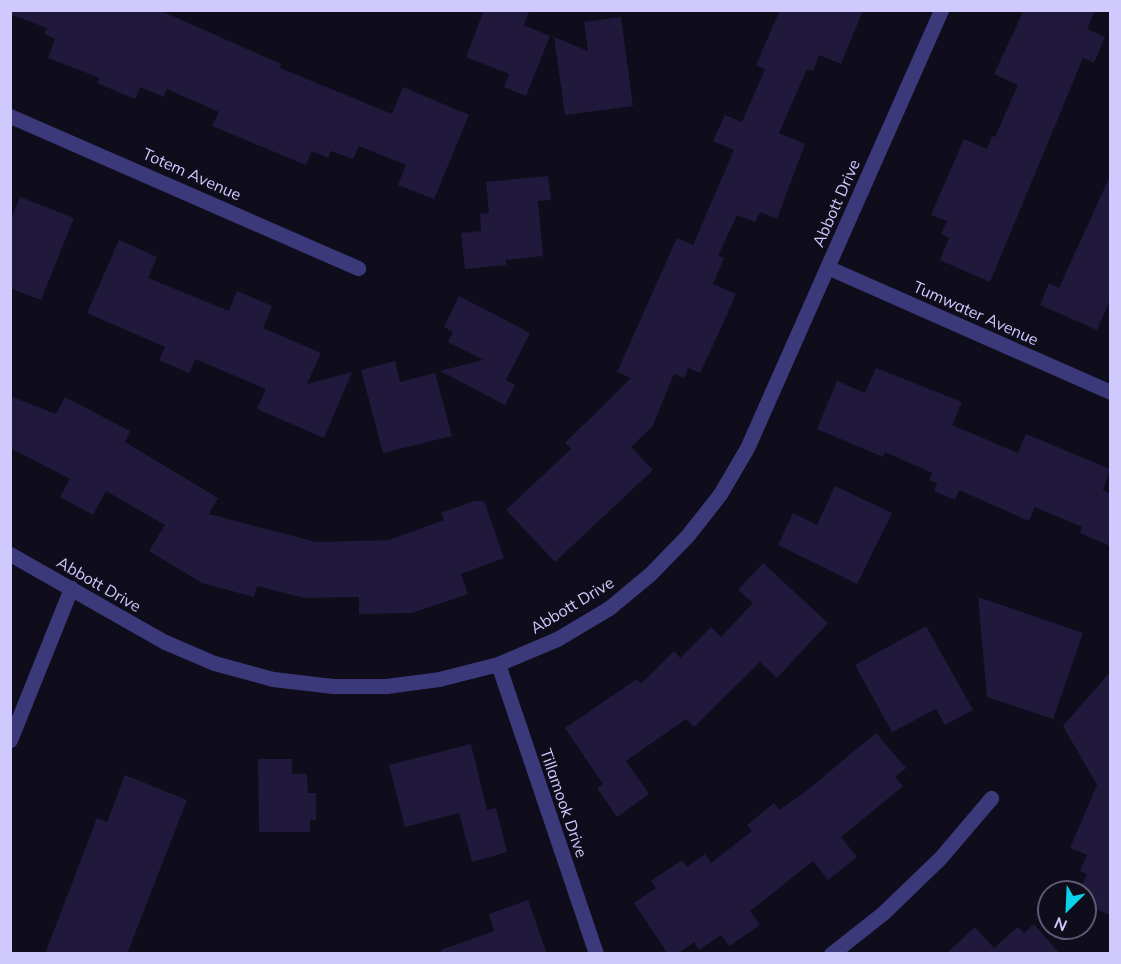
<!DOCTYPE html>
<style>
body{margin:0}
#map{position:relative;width:1121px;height:964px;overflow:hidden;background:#0f0c1c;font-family:Mulish,sans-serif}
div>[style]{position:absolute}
.building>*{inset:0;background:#20193c}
.minor>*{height:15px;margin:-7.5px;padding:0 7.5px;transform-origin:7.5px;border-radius:7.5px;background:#3b397a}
span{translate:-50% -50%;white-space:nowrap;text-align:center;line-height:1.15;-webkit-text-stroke:6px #0f0c1c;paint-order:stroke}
.street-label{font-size:16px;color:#cfc9fd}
.frame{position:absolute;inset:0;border:12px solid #cfc9fd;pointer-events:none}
.north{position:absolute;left:1037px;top:880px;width:60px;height:60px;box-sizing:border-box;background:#0f0c1c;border:2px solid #5c5876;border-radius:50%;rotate:204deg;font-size:16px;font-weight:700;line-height:24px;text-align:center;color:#cfc9fd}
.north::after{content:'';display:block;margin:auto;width:21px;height:27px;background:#09d3e9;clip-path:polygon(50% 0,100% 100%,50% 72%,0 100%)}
</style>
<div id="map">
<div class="building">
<div style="clip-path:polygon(10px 10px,159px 10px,281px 64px,280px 68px,392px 114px,403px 87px,469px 115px,434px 199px,398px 185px,406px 165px,359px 146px,353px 159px,331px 151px,328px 158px,312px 151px,306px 165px,212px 126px,219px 112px,167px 89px,164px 97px,140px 87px,135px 99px,97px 83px,100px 78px,48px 58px,55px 39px,44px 34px,47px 28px,10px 14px)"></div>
<div style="clip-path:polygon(484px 10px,530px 10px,524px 25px,550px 36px,526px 96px,504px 87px,509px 74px,466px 57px)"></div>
<div style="clip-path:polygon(780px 10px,863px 10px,841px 64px,819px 55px,813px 71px,807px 69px,779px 133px,805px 144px,777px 219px,760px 212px,755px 222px,737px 215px,718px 256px,724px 258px,713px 284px,736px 294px,720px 330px,700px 373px,688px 368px,684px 378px,674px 374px,652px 427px,631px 447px,653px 470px,555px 562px,506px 510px,571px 449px,565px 443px,631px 378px,617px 372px,677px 238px,693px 245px,734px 150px,713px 141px,725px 115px,742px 122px,765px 69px,756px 65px)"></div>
<div style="clip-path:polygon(1024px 10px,1095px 10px,1087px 29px,1105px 37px,1094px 63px,1083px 58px,990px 282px,940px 260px,949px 238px,941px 234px,947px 221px,931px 215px,964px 139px,987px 149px,992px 136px,995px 137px,1018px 85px,994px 74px)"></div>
<div style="clip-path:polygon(621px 17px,633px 106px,565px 115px,554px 37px,588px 51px,584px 22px)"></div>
<div style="clip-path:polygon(548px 176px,551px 200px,538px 201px,543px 256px,506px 260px,506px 265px,465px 269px,461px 233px,481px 231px,480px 214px,489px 213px,486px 182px)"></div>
<div style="clip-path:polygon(1110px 176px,1110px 300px,1097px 330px,1040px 305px,1049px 283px,1059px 288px)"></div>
<div style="clip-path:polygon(20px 197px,74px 218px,41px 300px,10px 288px,10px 222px)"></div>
<div style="clip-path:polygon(119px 240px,157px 257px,148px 278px,229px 311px,237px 291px,272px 306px,263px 328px,321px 353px,307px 384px,352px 372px,324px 438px,257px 409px,266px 389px,195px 359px,189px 373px,159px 360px,165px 347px,87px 313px)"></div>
<div style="clip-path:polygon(459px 296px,530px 333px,506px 380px,515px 385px,505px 405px,440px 371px,483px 360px,448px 342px,453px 332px,444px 327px)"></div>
<div style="clip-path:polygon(395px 361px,400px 382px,435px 373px,452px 436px,383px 453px,361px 370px)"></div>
<div style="clip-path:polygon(876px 368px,962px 402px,952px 425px,1018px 453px,1026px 434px,1110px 469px,1103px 490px,1110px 494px,1110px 546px,1080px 533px,1082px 527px,1035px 507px,1029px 521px,959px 490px,955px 500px,934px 491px,937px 483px,929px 480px,932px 473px,885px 452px,883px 457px,817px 429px,837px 381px,865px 393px)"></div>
<div style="clip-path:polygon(10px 396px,56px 414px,65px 397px,130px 431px,125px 442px,218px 498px,209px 514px,316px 542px,389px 540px,444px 520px,441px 513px,474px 501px,484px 501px,504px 558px,461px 574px,468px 594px,412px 613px,359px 614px,359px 597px,304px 598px,257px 586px,254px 597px,202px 583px,149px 551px,165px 525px,106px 491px,93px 515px,60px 497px,70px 479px,10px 448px)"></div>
<div style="clip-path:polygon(835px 486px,892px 513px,857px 584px,778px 545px,793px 513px,817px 525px)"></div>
<div style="clip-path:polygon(763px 563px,828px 623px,777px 678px,760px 662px,694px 727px,686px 719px,626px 761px,649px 794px,617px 817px,597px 788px,603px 784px,565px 728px,637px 679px,641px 684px,674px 651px,680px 658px,711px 627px,721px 637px,753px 603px,738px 590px)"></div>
<div style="clip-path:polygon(978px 597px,1083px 633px,1053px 719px,987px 697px)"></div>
<div style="clip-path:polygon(926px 626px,973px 710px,945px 725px,936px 709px,892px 732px,855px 665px)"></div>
<div style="clip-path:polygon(1110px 672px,1110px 915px,1085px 904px,1085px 892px,1079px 892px,1087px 874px,1080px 871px,1087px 855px,1070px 848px,1097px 785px,1063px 726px)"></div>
<div style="clip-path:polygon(876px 733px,906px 768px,895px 777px,903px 786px,841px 837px,857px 857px,828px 880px,813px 861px,750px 911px,760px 925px,729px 946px,721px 935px,699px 950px,694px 942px,677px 954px,668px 954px,634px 903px,656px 888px,651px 881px,682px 860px,687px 867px,705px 854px,711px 863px,752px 831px,747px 825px,774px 803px,779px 810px,805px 792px)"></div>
<div style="clip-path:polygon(471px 744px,487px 810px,496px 808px,507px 852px,472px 862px,459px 813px,405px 827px,389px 765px)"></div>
<div style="clip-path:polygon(258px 759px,292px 759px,292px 774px,307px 774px,308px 793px,316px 793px,316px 820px,310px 820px,310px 832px,259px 832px)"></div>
<div style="clip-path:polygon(125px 775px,187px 800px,127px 954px,45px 954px,97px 818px,107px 822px)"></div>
<div style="clip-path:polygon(528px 900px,547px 954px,441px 954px,441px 950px,494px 931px,489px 914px)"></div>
<div style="clip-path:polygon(1034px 924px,1060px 954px,946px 954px,975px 927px,994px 948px,1018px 927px,1024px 933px)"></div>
</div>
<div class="minor">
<div style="left:10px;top:116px;width:380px;rotate:23.6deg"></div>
<div style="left:827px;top:267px;width:309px;rotate:23.8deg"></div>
<div style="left:10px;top:554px;width:178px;rotate:29.6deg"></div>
<div style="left:165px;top:642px;width:53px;rotate:23.2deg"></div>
<div style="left:214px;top:663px;width:61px;rotate:15.2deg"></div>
<div style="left:273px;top:679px;width:60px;rotate:6.7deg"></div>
<div style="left:333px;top:686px;width:53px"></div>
<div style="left:386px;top:686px;width:53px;rotate:-7.5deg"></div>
<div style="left:439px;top:679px;width:61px;rotate:-14.3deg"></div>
<div style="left:498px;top:664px;width:64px;rotate:-23deg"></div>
<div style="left:557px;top:639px;width:61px;rotate:-30.8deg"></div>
<div style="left:609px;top:608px;width:53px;rotate:-39.7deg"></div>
<div style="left:650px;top:574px;width:53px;rotate:-45.8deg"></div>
<div style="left:687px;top:536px;width:53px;rotate:-51.8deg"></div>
<div style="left:720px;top:494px;width:53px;rotate:-59.6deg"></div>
<div style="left:747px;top:448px;width:479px;rotate:-66.1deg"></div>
<div style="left:498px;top:664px;width:306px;rotate:71.3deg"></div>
<div style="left:10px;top:740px;width:164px;rotate:-68.1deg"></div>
<div style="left:831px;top:954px;width:66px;rotate:-38.3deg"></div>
<div style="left:883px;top:913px;width:79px;rotate:-44deg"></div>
<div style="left:940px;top:858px;width:79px;rotate:-49.6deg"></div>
</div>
<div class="street-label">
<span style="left:192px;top:174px;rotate:24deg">Totem Avenue</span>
<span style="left:836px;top:203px;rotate:-66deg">Abbott Drive</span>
<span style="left:976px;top:313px;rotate:24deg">Tumwater Avenue</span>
<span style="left:99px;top:584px;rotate:30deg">Abbott Drive</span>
<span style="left:572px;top:605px;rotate:-31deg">Abbott Drive</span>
<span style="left:564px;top:803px;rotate:71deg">Tillamook Drive</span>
</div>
<div class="frame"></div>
<div class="north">N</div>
</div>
